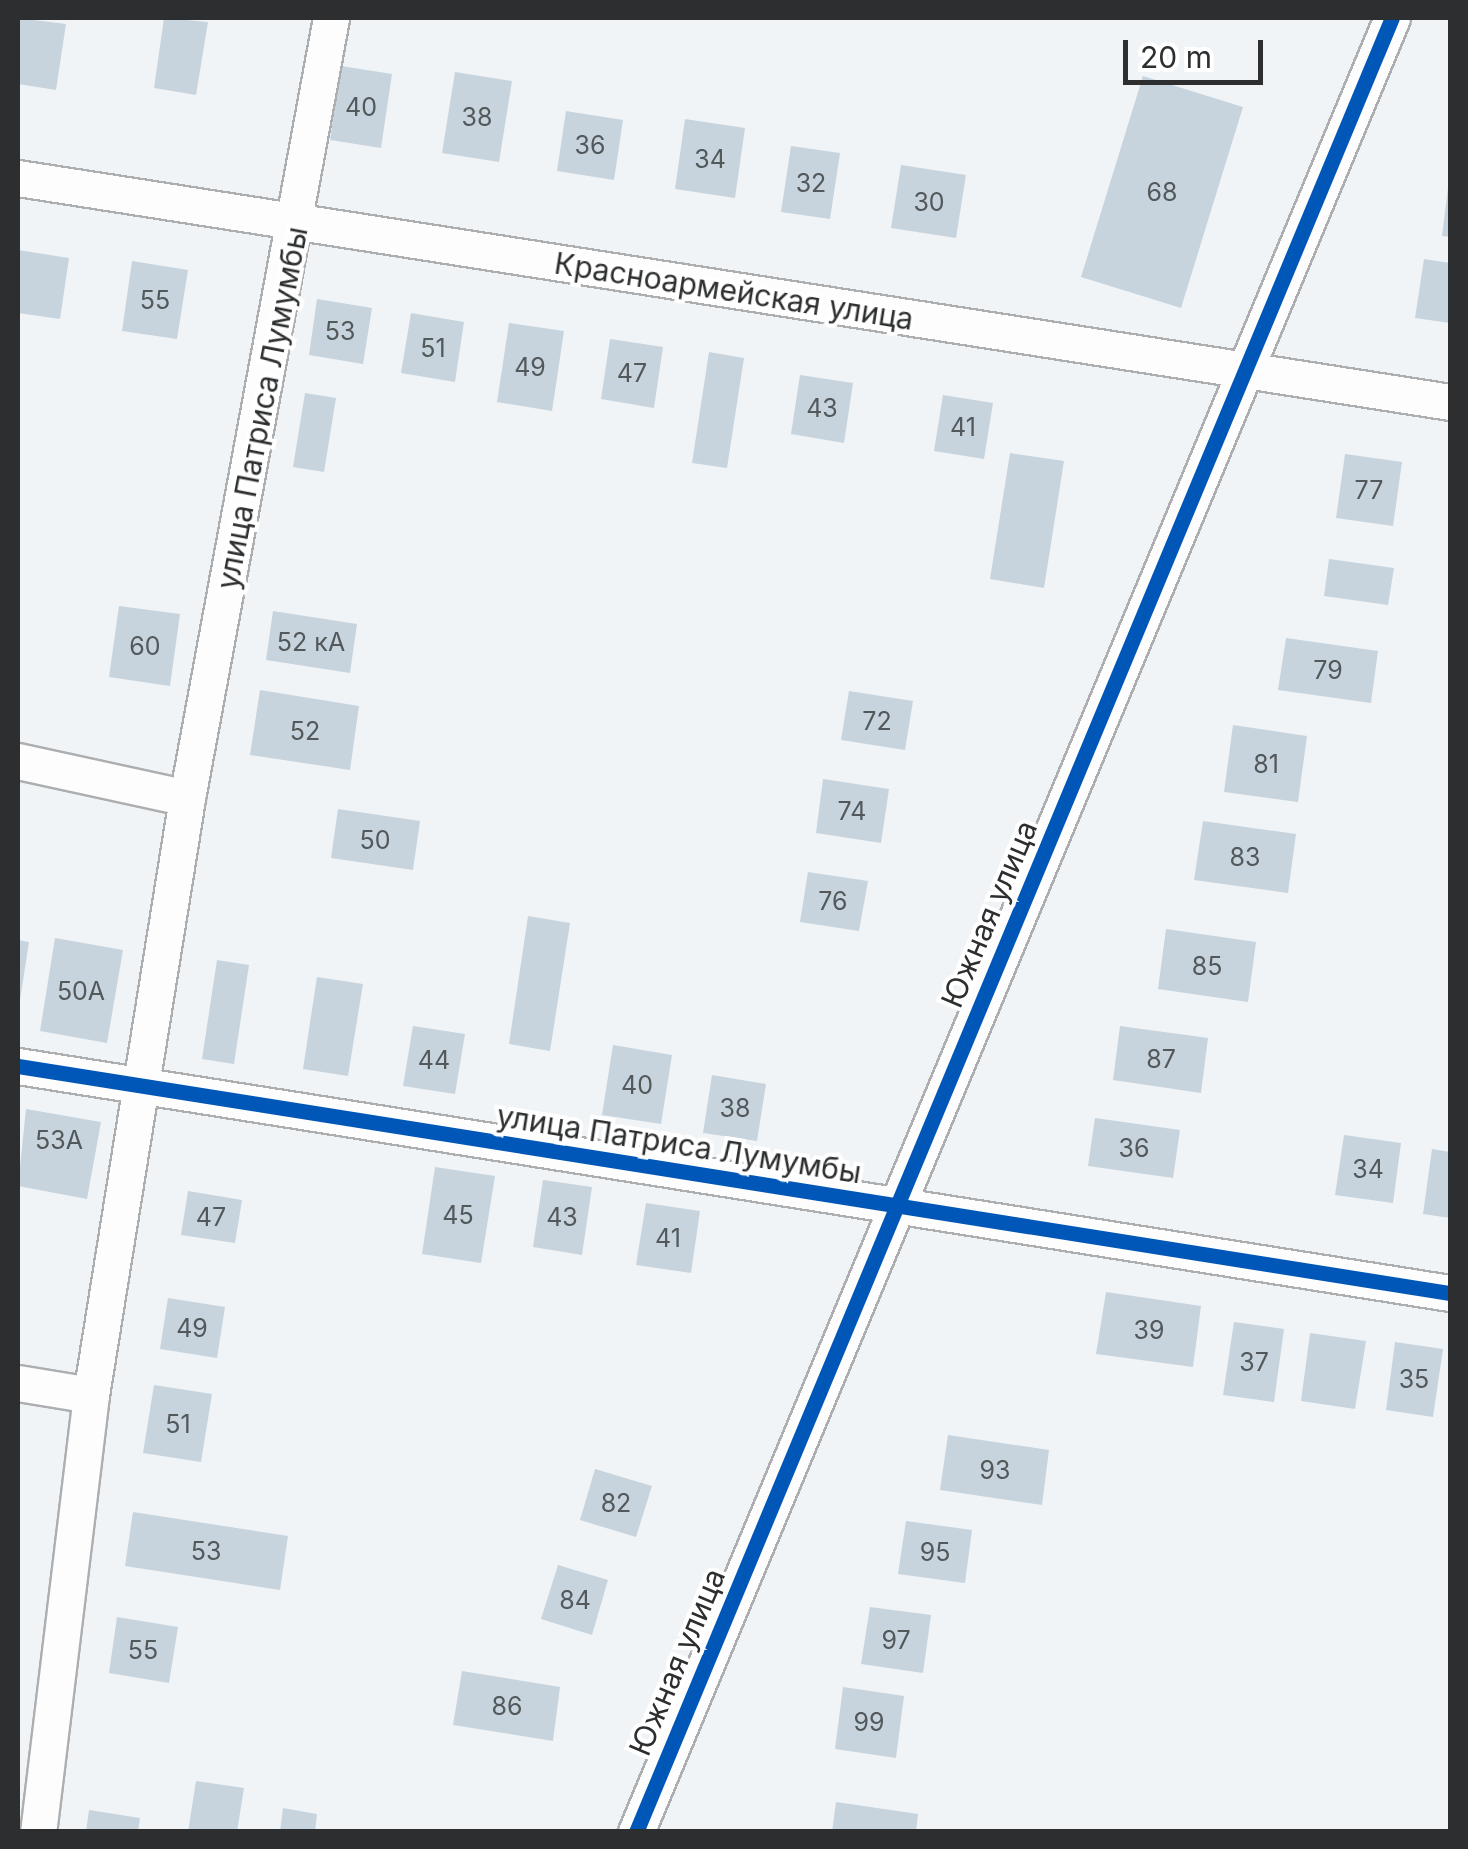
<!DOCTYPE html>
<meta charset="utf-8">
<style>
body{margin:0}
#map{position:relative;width:1468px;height:1849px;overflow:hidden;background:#f1f4f6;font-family:Inter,sans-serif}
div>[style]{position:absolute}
.building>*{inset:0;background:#c7d4de}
.roads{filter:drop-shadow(2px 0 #acaeb0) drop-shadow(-2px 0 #acaeb0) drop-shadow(0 2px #acaeb0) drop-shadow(0 -2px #acaeb0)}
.street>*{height:35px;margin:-17.5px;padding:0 17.5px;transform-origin:17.5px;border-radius:17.5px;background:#fdfdfe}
.cycleway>*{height:15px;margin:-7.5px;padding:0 7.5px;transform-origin:7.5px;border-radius:7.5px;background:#0057b8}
span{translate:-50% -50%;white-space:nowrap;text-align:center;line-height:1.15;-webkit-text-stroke:8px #fff;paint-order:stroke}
.number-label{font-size:25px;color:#53585b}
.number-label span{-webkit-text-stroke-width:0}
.street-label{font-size:30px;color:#2c2e2f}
.frame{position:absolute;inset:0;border:20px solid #2c2e2f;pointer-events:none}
.scale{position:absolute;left:1123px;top:40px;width:140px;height:45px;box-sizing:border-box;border:5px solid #2c2e2f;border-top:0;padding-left:12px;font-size:30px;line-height:35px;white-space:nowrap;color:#2c2e2f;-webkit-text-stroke:8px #fff;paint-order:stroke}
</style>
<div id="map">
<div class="building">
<div style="clip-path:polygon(18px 18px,66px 24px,56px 90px,18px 84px)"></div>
<div style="clip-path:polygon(164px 18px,208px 22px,196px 95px,154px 88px)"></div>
<div style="clip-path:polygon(341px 66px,392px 74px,381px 148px,330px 140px)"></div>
<div style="clip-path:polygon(455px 72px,512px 81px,499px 162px,442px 153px)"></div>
<div style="clip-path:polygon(1143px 76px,1243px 107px,1181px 308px,1081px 277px)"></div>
<div style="clip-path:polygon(566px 111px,623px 120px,614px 180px,557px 171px)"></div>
<div style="clip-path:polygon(685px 119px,745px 128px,735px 198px,675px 189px)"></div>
<div style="clip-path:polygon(791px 146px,840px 153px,830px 219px,781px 212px)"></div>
<div style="clip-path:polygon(901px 165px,966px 175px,956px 238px,891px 228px)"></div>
<div style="clip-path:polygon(1448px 188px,1450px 188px,1450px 237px,1442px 236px)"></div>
<div style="clip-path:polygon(18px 250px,69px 258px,60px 319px,18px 313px)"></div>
<div style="clip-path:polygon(1424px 259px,1450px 263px,1450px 323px,1415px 318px)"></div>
<div style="clip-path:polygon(132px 261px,188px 270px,177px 339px,122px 331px)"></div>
<div style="clip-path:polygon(317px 299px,372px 308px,363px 364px,309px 355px)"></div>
<div style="clip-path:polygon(411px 313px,464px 322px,455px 382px,401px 373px)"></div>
<div style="clip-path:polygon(509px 323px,564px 331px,552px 411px,497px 402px)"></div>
<div style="clip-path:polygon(610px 339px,663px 347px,654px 408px,601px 399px)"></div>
<div style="clip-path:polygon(709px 352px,744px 358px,727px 468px,692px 463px)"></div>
<div style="clip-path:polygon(800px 375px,853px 383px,844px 443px,791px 434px)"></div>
<div style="clip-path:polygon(305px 393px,336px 398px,324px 472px,293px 467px)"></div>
<div style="clip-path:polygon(943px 395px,993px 403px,984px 459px,934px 451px)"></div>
<div style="clip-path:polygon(1010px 453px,1064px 461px,1044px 588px,990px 579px)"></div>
<div style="clip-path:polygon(1345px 454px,1402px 462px,1393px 526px,1336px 518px)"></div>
<div style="clip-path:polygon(1329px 559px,1394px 568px,1388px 605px,1324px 596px)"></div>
<div style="clip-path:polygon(119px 606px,180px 614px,170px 686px,109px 677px)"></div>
<div style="clip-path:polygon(273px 611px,357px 624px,350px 673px,266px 660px)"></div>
<div style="clip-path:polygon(1286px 638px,1378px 651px,1371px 703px,1278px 690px)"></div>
<div style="clip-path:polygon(260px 690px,359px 706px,350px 770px,250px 755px)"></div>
<div style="clip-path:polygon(849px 691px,913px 701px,905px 750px,841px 740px)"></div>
<div style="clip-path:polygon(1233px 725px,1307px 736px,1298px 802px,1224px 792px)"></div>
<div style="clip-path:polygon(823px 779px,889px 789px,881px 843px,816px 833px)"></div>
<div style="clip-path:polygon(338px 809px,420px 821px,413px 870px,331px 858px)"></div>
<div style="clip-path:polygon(1203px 821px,1296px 834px,1288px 893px,1194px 880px)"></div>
<div style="clip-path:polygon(808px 872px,868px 881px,859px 931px,800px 922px)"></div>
<div style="clip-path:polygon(528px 916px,570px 923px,550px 1051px,509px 1044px)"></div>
<div style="clip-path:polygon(1166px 929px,1256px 942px,1248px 1002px,1158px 989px)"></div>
<div style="clip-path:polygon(55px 938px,123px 950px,107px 1043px,40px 1031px)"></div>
<div style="clip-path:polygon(18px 940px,29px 942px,20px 1000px,18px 1000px)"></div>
<div style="clip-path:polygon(217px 960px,249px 965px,234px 1064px,202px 1059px)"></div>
<div style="clip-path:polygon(317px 977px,363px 984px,348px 1076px,303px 1069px)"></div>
<div style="clip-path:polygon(413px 1026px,465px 1034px,455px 1094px,403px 1086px)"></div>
<div style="clip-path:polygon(1120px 1026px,1208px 1038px,1201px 1093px,1113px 1080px)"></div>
<div style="clip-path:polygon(613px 1045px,672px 1055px,661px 1124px,602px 1115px)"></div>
<div style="clip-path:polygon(712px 1075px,766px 1084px,757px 1141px,703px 1133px)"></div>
<div style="clip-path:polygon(26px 1109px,101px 1122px,87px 1199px,18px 1186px)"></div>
<div style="clip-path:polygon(1095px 1118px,1180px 1130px,1173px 1178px,1088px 1166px)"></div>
<div style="clip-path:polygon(1344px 1135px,1401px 1143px,1393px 1203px,1335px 1195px)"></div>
<div style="clip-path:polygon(1432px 1149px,1450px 1152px,1450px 1218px,1423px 1214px)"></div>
<div style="clip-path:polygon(435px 1167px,495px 1176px,481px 1263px,422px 1254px)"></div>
<div style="clip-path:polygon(543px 1180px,592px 1187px,582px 1255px,533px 1247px)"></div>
<div style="clip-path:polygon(188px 1191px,242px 1200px,235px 1243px,181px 1235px)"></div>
<div style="clip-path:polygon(646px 1203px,700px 1211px,691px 1273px,636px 1265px)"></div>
<div style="clip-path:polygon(1106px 1292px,1201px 1306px,1193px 1367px,1096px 1354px)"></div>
<div style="clip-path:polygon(168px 1298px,225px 1307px,217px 1358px,160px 1349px)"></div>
<div style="clip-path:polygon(1234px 1322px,1284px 1329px,1274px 1402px,1223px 1395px)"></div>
<div style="clip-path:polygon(1310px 1333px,1366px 1341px,1355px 1409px,1301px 1401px)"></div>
<div style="clip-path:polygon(1395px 1342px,1443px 1349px,1433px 1417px,1386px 1410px)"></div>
<div style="clip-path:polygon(154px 1385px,212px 1394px,201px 1462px,143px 1453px)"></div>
<div style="clip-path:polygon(948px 1435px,1049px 1450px,1042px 1505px,940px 1490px)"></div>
<div style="clip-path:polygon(595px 1469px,652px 1486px,636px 1537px,580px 1520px)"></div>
<div style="clip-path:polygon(133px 1512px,288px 1536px,280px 1590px,125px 1566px)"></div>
<div style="clip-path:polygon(906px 1521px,972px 1530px,965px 1583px,898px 1574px)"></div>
<div style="clip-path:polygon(558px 1565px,608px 1580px,592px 1635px,541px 1619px)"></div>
<div style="clip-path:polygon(870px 1607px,931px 1615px,923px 1673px,861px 1664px)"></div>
<div style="clip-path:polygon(117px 1617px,178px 1627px,169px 1683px,109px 1673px)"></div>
<div style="clip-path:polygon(462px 1671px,560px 1687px,553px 1741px,453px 1725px)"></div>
<div style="clip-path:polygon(843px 1687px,904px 1696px,896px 1758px,835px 1749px)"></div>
<div style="clip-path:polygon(196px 1781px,244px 1788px,237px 1832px,188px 1832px)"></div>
<div style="clip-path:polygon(836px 1802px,918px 1814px,916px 1832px,832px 1832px)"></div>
<div style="clip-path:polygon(283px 1808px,317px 1814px,315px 1832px,280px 1832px)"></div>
<div style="clip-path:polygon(89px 1810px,140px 1818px,138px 1832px,86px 1832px)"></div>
</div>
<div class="roads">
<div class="street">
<div style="left:18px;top:178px;width:1449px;rotate:8.89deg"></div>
<div style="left:18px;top:761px;width:173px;rotate:12.3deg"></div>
<div style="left:187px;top:798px;width:793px;rotate:-79.54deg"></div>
<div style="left:18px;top:1066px;width:1450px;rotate:9.01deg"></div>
<div style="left:18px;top:1383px;width:74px;rotate:9.3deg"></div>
<div style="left:91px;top:1395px;width:440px;rotate:96.9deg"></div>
<div style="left:91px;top:1395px;width:605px;rotate:-80.86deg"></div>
<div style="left:636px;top:1832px;width:1965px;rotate:-67.38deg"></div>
</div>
</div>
<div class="cycleway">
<div style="left:18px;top:1066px;width:1450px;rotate:9.01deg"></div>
<div style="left:636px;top:1832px;width:1965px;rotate:-67.38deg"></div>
</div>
<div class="number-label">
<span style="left:361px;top:107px">40</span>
<span style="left:477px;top:117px">38</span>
<span style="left:590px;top:145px">36</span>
<span style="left:710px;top:159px">34</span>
<span style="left:811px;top:183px">32</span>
<span style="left:1162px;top:192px">68</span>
<span style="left:929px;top:202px">30</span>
<span style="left:155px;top:300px">55</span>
<span style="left:340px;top:331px">53</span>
<span style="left:433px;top:348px">51</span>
<span style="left:530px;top:367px">49</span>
<span style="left:632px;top:373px">47</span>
<span style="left:822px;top:408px">43</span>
<span style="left:963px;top:427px">41</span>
<span style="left:1369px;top:490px">77</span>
<span style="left:311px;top:642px">52 кА</span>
<span style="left:145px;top:646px">60</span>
<span style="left:1328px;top:670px">79</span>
<span style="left:877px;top:721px">72</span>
<span style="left:305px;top:731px">52</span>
<span style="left:1266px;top:764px">81</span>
<span style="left:852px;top:811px">74</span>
<span style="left:375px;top:840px">50</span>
<span style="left:1245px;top:857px">83</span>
<span style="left:833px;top:901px">76</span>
<span style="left:1207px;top:966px">85</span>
<span style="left:81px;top:991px">50А</span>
<span style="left:1161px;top:1059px">87</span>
<span style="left:434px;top:1060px">44</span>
<span style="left:637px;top:1085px">40</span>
<span style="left:735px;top:1108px">38</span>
<span style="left:59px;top:1140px">53А</span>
<span style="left:1134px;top:1148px">36</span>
<span style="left:1368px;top:1169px">34</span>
<span style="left:458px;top:1215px">45</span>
<span style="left:211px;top:1217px">47</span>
<span style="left:562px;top:1217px">43</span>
<span style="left:668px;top:1238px">41</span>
<span style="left:192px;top:1328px">49</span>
<span style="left:1149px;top:1330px">39</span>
<span style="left:1254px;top:1362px">37</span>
<span style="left:1414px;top:1379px">35</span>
<span style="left:178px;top:1424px">51</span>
<span style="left:995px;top:1470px">93</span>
<span style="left:616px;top:1503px">82</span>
<span style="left:206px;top:1551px">53</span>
<span style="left:935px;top:1552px">95</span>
<span style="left:575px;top:1600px">84</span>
<span style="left:896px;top:1640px">97</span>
<span style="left:143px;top:1650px">55</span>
<span style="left:507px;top:1706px">86</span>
<span style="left:869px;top:1722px">99</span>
</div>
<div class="street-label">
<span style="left:734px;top:291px;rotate:9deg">Красноармейская улица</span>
<span style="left:262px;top:408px;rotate:-79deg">улица Патриса Лумумбы</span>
<span style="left:989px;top:914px;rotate:-67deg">Южная улица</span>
<span style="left:679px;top:1144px;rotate:9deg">улица Патриса Лумумбы</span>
<span style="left:677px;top:1662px;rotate:-67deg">Южная улица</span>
</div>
<div class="frame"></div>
<div class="scale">20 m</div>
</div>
